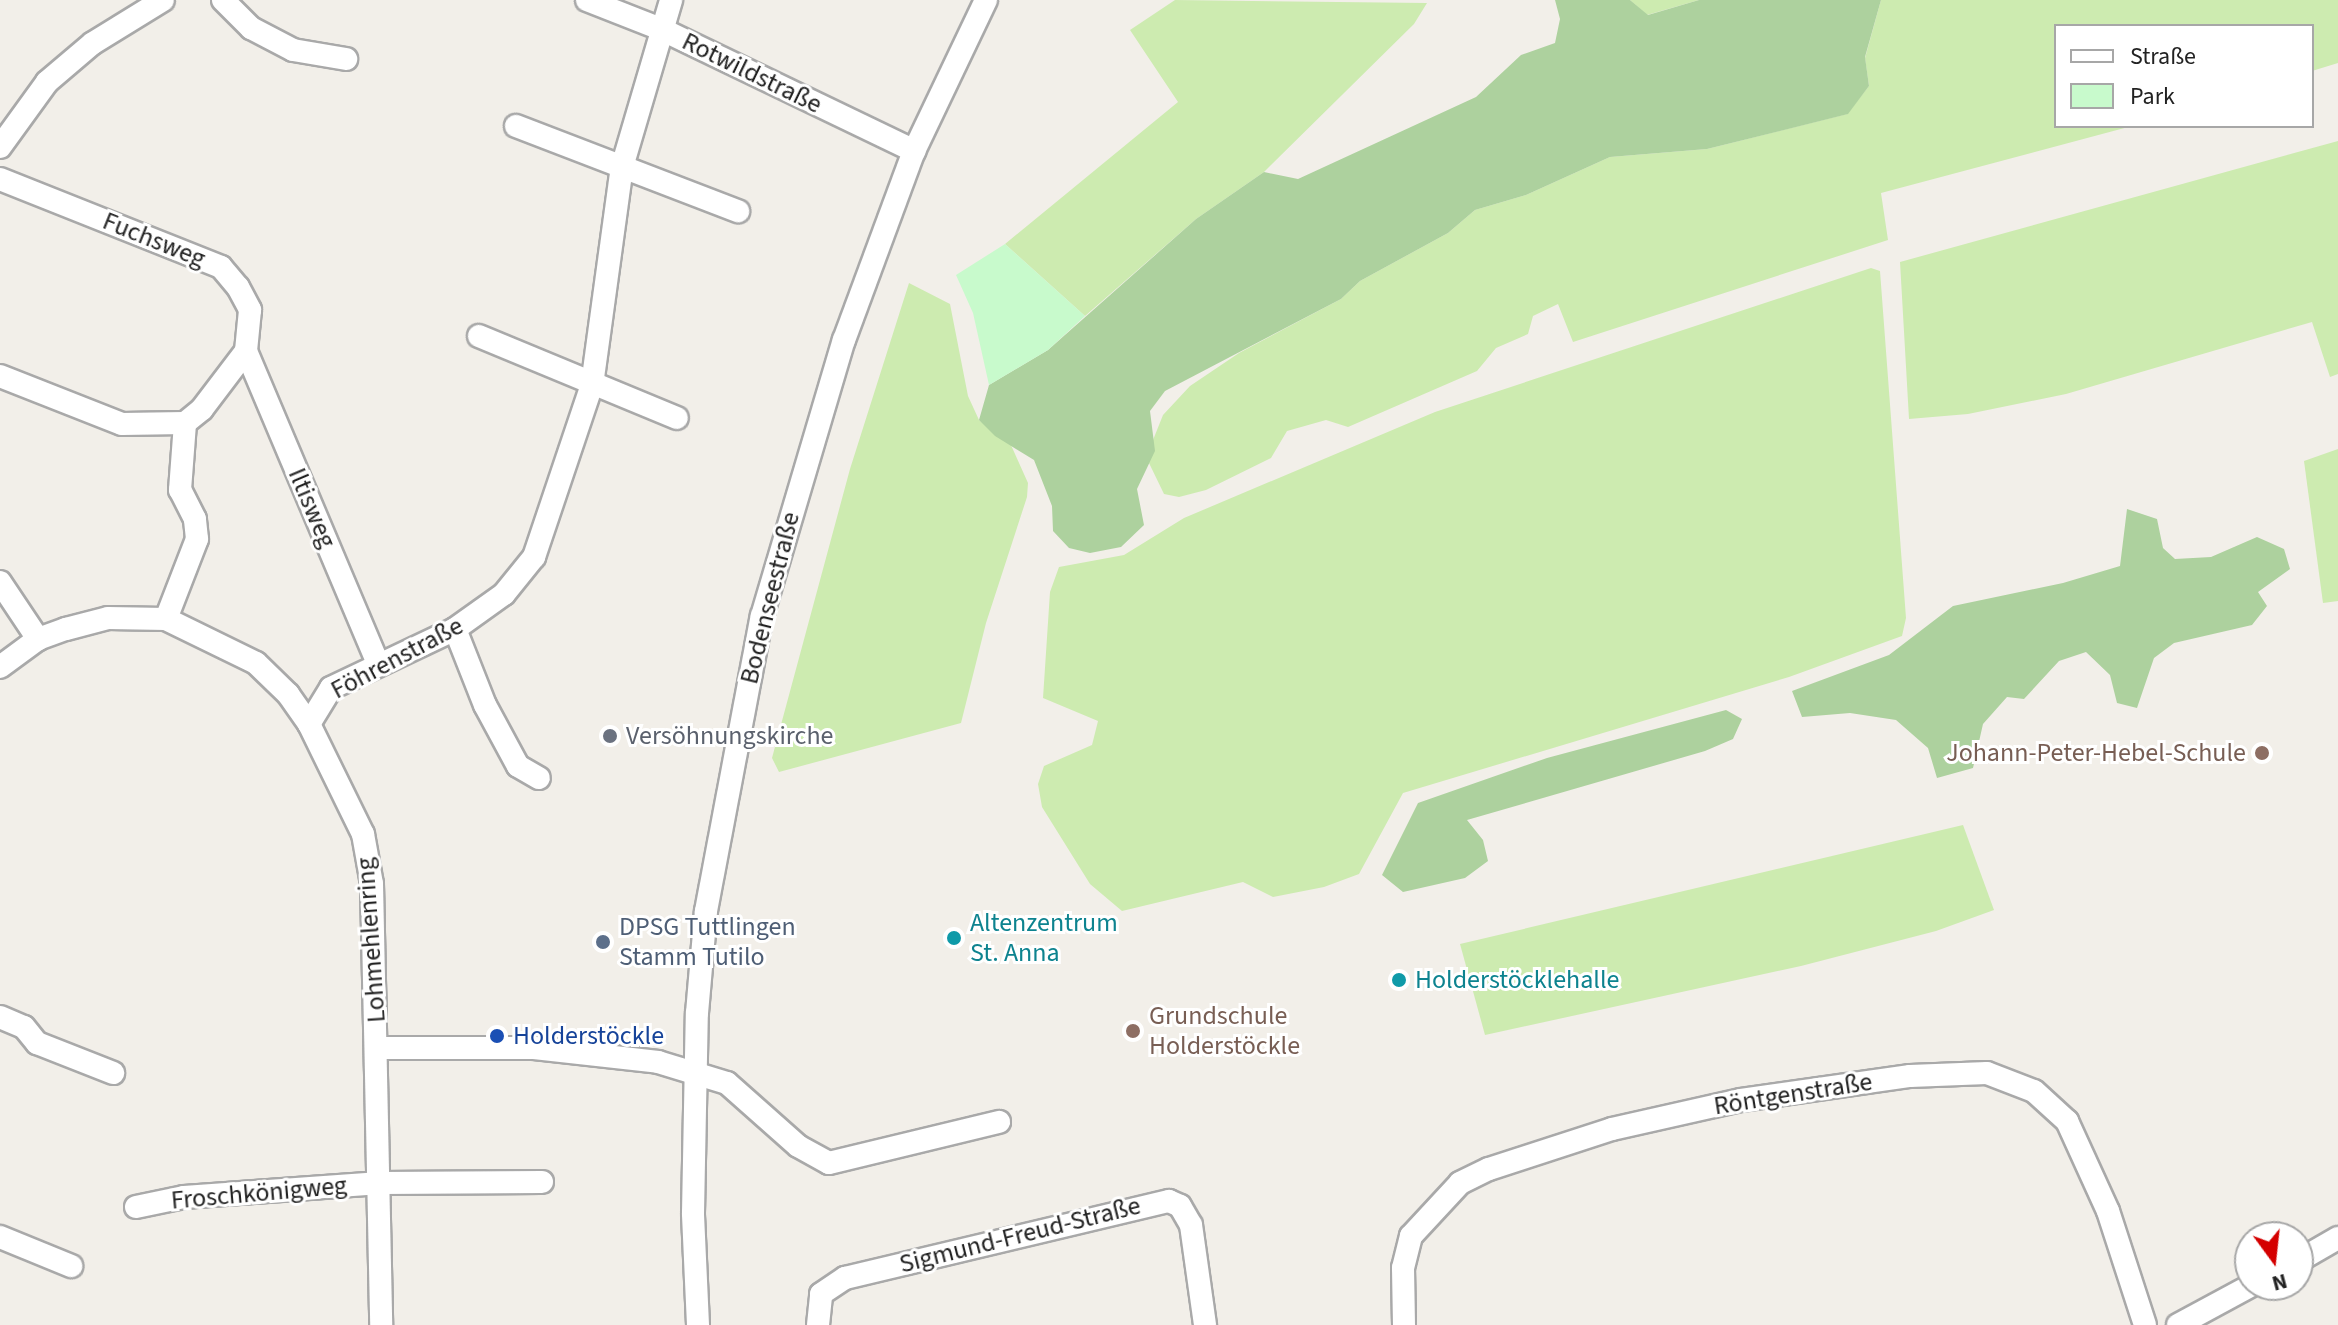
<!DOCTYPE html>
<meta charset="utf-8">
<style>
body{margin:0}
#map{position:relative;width:2338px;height:1325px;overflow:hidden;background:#f2efe9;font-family:"Source Sans 3",sans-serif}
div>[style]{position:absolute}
.grass>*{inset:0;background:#cdebb0}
.forest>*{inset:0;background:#add19e}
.park>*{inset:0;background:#c8facc}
.roads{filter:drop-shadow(2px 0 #a9a9a9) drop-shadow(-2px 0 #a9a9a9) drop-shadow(0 2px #a9a9a9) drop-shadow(0 -2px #a9a9a9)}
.minor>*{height:22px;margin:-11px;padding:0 11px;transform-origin:11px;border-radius:11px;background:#fff}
.dots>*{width:22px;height:22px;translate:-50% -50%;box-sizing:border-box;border:4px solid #fff;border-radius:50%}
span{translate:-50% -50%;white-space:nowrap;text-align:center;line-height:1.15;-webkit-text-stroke:6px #fff;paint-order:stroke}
.street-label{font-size:26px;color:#222}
.worship-label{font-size:26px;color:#5b616d}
.left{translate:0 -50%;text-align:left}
.education-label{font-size:26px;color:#785e54}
.right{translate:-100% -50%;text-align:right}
.culture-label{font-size:26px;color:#0d838f}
.service-label{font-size:26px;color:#4e5e75}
.transit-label{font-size:26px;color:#164399}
.legend{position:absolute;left:2054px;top:24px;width:260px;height:104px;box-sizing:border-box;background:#fff;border:2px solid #a7a7a7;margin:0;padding:10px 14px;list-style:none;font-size:24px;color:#222}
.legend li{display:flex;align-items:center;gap:16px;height:40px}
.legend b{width:40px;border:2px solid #a7a7a7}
.north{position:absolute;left:2234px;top:1221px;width:80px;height:80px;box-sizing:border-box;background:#fff;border:2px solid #a7a7a7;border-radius:50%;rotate:165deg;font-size:22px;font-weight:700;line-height:32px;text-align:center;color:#222}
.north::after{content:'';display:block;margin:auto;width:28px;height:36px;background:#d40000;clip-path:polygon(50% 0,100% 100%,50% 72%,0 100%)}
</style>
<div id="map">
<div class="grass">
<div style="clip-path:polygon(1175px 0,1427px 3px,1414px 24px,1264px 172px,1196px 219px,1085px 316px,1005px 244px,1178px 102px,1130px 30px)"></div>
<div style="clip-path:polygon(1630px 0,1699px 0,1647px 15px)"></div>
<div style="clip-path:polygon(1881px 0,2338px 0,2338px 63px,2312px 71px,2312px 26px,2056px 26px,2056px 126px,2132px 126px,1881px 193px,1888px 240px,1573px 342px,1558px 304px,1533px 316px,1528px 334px,1496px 348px,1477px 371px,1348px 427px,1326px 420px,1287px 431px,1271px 458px,1206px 490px,1179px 497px,1164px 494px,1149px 463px,1153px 440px,1163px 415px,1190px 386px,1239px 353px,1341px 299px,1360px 281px,1448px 233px,1475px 210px,1526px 195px,1610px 157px,1707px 149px,1847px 114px,1869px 86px,1865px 58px)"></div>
<div style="clip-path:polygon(2338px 141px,2338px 374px,2330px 377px,2312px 322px,2066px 394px,1968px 414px,1909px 419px,1900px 262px)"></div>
<div style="clip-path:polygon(1871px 268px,1880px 271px,1906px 618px,1902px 636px,1789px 677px,1403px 793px,1359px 874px,1324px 887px,1273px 897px,1243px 882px,1122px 911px,1090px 884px,1042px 807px,1038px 784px,1044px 766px,1092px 745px,1098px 721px,1043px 698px,1050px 592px,1059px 567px,1124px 555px,1184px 518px,1435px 412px)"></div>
<div style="clip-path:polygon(909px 283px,950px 304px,968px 396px,979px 420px,1011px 445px,1028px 483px,1027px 497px,986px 623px,961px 723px,779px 772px,772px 758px,850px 469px)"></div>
<div style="clip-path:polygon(2338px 449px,2338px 601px,2323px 603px,2304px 461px)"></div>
<div style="clip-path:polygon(1963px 825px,1994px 910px,1936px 931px,1801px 966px,1485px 1035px,1460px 944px)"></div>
</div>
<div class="forest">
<div style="clip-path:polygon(1555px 0,1630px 0,1648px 15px,1699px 0,1881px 0,1865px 57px,1869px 86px,1848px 114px,1707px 149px,1610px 157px,1526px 195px,1475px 210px,1448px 233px,1360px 281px,1341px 299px,1165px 391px,1150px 411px,1155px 451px,1137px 489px,1144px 525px,1121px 547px,1090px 553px,1069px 548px,1053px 531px,1052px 506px,1034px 460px,995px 436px,979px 420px,989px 385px,1048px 350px,1196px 219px,1264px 172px,1298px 179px,1476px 97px,1521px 55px,1555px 43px,1560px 19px)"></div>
<div style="clip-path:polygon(2127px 509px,2157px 519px,2163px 548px,2175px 559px,2211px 557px,2257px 537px,2284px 549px,2290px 569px,2258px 592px,2267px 606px,2252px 625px,2174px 643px,2154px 658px,2137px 708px,2117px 703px,2110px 675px,2086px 652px,2059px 661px,2024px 699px,2007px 697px,1983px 724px,1973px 768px,1937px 778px,1928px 748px,1896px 720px,1850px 713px,1802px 717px,1792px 691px,1889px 655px,1953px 606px,2063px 583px,2120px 566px)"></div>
<div style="clip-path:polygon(1726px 710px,1742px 719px,1733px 739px,1705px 751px,1467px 820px,1483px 840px,1488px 861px,1465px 878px,1403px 892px,1382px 875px,1418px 803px,1547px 758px)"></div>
</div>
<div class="park">
<div style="clip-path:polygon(1005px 244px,1085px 316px,1048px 350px,989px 385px,973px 313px,956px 275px)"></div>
</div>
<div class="roads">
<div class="minor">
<div style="left:223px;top:0;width:40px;rotate:45deg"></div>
<div style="left:251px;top:28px;width:47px;rotate:27.6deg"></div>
<div style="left:293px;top:50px;width:54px;rotate:9.6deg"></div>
<div style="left:587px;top:0;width:82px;rotate:21.5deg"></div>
<div style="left:663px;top:30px;width:279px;rotate:25.7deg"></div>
<div style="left:516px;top:126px;width:238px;rotate:21deg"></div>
<div style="left:0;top:147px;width:80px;rotate:-54.1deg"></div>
<div style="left:47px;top:82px;width:60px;rotate:-40.3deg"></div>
<div style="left:93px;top:43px;width:82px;rotate:-31.6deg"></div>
<div style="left:0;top:179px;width:238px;rotate:21.7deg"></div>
<div style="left:221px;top:267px;width:26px;rotate:50deg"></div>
<div style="left:238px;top:287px;width:26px;rotate:62deg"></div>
<div style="left:250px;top:310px;width:41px;rotate:95.6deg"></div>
<div style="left:246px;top:351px;width:340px;rotate:67.1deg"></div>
<div style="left:479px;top:336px;width:214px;rotate:22.5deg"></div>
<div style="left:0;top:376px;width:131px;rotate:21.5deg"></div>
<div style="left:122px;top:424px;width:63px;rotate:-0.9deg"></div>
<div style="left:185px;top:423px;width:22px;rotate:-39deg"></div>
<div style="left:202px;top:409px;width:73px;rotate:-52.8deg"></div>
<div style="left:0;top:582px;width:69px;rotate:56.3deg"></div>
<div style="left:166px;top:619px;width:86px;rotate:-68.8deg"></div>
<div style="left:197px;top:539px;width:20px;rotate:-96deg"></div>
<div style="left:195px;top:519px;width:33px;rotate:-117deg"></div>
<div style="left:180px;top:490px;width:67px;rotate:-85.7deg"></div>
<div style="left:455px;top:629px;width:82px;rotate:68.5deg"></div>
<div style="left:485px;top:705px;width:69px;rotate:61.6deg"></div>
<div style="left:518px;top:766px;width:24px;rotate:30deg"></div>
<div style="left:0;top:667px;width:47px;rotate:-36.4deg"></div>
<div style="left:38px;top:639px;width:30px;rotate:-20deg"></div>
<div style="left:66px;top:629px;width:43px;rotate:-14.7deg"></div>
<div style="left:108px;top:618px;width:58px;rotate:1deg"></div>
<div style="left:166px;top:619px;width:100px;rotate:26.1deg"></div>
<div style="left:256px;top:663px;width:45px;rotate:44.1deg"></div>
<div style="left:288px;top:694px;width:37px;rotate:55deg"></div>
<div style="left:309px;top:724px;width:123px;rotate:63.9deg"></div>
<div style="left:363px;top:834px;width:51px;rotate:79.8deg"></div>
<div style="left:372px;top:884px;width:441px;rotate:88.8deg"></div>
<div style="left:309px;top:724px;width:42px;rotate:-58.6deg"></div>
<div style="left:331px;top:688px;width:137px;rotate:-25.4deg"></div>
<div style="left:455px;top:629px;width:60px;rotate:-35.5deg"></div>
<div style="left:504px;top:594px;width:48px;rotate:-51deg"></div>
<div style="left:534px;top:557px;width:182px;rotate:-71.4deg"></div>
<div style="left:592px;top:385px;width:220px;rotate:-82.2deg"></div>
<div style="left:622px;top:167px;width:174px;rotate:-73.6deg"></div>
<div style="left:0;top:1017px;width:26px;rotate:23deg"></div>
<div style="left:24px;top:1027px;width:21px;rotate:51deg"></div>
<div style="left:37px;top:1043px;width:82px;rotate:21.5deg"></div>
<div style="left:378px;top:1048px;width:156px"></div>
<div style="left:534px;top:1048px;width:125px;rotate:6.4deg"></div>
<div style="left:658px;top:1062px;width:72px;rotate:16.9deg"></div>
<div style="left:727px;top:1083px;width:95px;rotate:41.6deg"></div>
<div style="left:798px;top:1146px;width:35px;rotate:29deg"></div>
<div style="left:829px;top:1163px;width:175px;rotate:-13.6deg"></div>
<div style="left:136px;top:1207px;width:49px;rotate:-11.8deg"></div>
<div style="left:184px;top:1197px;width:197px;rotate:-4.1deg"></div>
<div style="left:381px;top:1183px;width:161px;rotate:-0.4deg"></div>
<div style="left:0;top:1237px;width:77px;rotate:22.2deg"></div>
<div style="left:2298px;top:1261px;width:46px;rotate:-29.9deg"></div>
<div style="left:698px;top:1325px;width:112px;rotate:-92.6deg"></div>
<div style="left:693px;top:1213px;width:200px;rotate:-88.9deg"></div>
<div style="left:697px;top:1013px;width:102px;rotate:-85deg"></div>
<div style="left:706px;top:911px;width:300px;rotate:-79.3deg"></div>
<div style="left:762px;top:616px;width:288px;rotate:-73.5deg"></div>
<div style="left:844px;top:340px;width:202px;rotate:-69.7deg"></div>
<div style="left:914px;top:151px;width:167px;rotate:-64.5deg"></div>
<div style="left:818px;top:1325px;width:31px;rotate:-84deg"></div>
<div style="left:821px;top:1294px;width:29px;rotate:-34deg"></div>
<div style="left:845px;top:1278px;width:333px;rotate:-13.4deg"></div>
<div style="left:1169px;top:1201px;width:12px;rotate:24deg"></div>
<div style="left:1180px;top:1206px;width:22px;rotate:60deg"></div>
<div style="left:1191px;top:1225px;width:101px;rotate:82deg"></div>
<div style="left:1404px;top:1325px;width:57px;rotate:-91deg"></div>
<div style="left:1403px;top:1268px;width:33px;rotate:-76deg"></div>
<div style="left:1411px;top:1236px;width:72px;rotate:-47.2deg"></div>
<div style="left:1460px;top:1183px;width:32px;rotate:-26deg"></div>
<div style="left:1489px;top:1169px;width:129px;rotate:-18deg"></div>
<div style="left:1612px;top:1129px;width:132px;rotate:-12.7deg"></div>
<div style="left:1741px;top:1100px;width:171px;rotate:-8.1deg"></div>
<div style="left:1910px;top:1076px;width:77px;rotate:-2.2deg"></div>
<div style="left:1987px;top:1073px;width:50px;rotate:21deg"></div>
<div style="left:2034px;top:1091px;width:45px;rotate:42.3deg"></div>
<div style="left:2067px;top:1121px;width:99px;rotate:65.5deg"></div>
<div style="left:2108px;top:1211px;width:120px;rotate:72deg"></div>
<div style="left:2178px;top:1325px;width:84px;rotate:-28.4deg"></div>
</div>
</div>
<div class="dots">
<div style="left:610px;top:736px;background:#6b7280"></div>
<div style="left:2262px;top:753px;background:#8d6e63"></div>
<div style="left:954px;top:938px;background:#0f9aa8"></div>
<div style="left:603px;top:942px;background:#5c6f8a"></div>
<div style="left:1399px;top:980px;background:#0f9aa8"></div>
<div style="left:1133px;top:1031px;background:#8d6e63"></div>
<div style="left:497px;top:1036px;background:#1a4fb4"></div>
</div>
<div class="street-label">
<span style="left:752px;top:73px;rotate:26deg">Rotwildstraße</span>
<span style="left:154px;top:240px;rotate:22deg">Fuchsweg</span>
<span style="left:312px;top:508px;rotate:67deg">Iltisweg</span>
<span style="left:770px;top:598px;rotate:-76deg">Bodenseestraße</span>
<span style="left:397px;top:658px;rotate:-28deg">Föhrenstraße</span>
<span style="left:371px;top:940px;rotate:-94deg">Lohmehlenring</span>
<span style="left:1793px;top:1094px;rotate:-9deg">Röntgenstraße</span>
<span style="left:259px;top:1193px;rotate:-5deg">Froschkönigweg</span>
<span style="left:1020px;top:1235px;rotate:-14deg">Sigmund-Freud-Straße</span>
</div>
<div class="worship-label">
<span class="left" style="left:626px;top:736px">Versöhnungskirche</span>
</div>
<div class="education-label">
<span class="right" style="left:2246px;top:753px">Johann-Peter-Hebel-Schule</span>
<span class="left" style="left:1149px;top:1031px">Grundschule<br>Holderstöckle</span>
</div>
<div class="culture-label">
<span class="left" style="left:970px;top:938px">Altenzentrum<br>St. Anna</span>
<span class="left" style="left:1415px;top:980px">Holderstöcklehalle</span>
</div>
<div class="service-label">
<span class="left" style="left:619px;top:942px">DPSG Tuttlingen<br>Stamm Tutilo</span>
</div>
<div class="transit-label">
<span class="left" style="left:513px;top:1036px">Holderstöckle</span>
</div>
<ul class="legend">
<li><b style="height:10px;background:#fff"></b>Straße</li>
<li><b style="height:22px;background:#c8facc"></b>Park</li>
</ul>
<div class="north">N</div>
</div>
